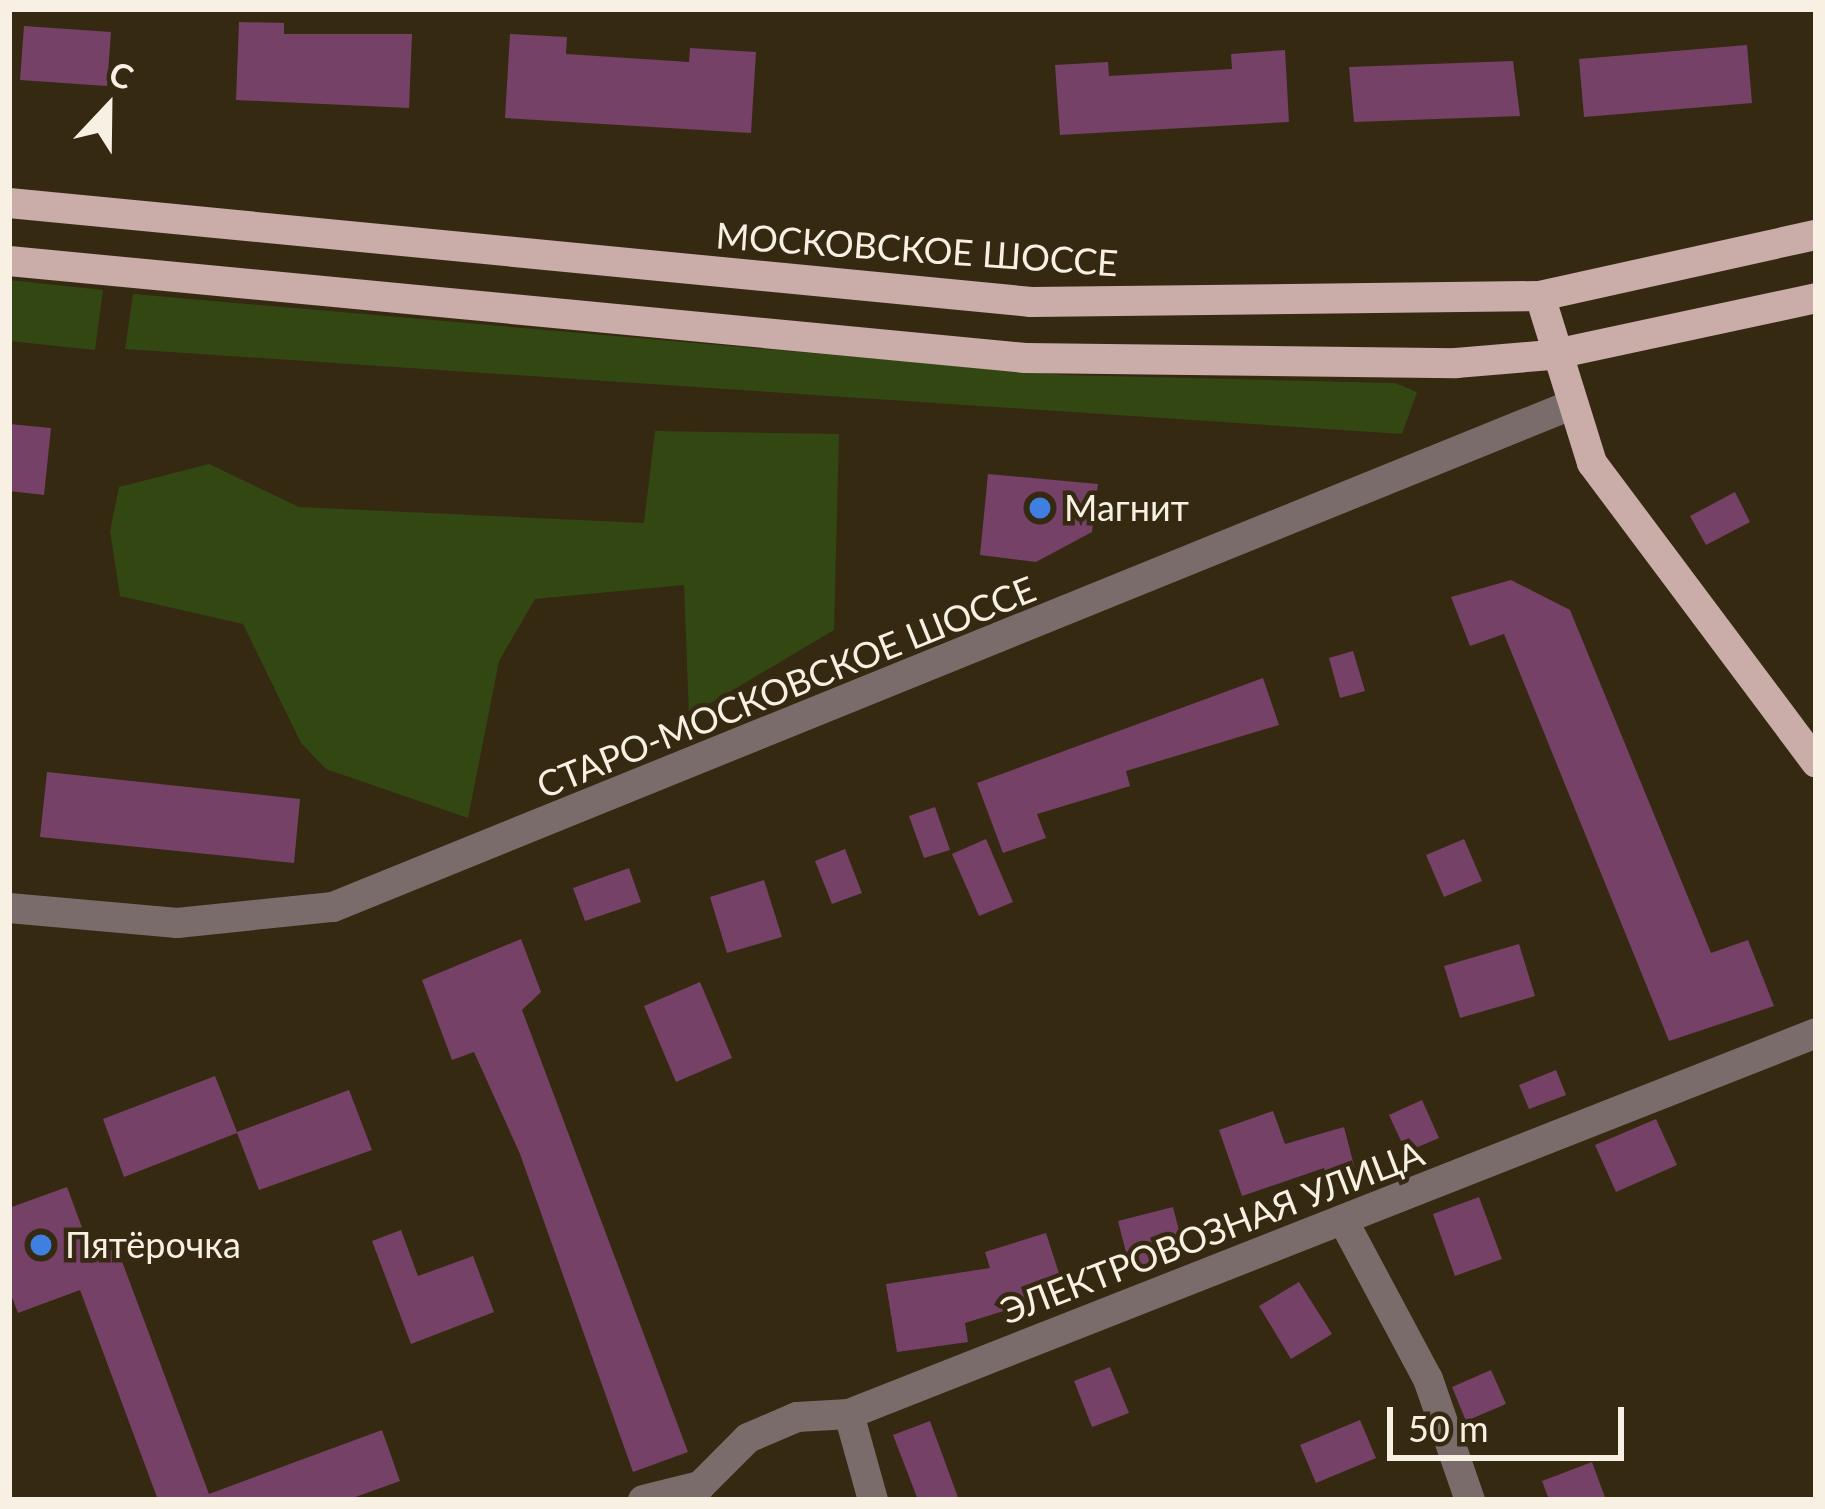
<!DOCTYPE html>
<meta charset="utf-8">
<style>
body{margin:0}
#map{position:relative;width:1825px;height:1509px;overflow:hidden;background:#362912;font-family:Lato,sans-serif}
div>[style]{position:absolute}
.green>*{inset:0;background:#334712}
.building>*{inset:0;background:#754166}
.minor>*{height:30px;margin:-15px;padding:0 15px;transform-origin:15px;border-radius:15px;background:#7a6c6a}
.major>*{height:30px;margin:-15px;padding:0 15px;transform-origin:15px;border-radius:15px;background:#caada8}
.dots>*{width:33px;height:33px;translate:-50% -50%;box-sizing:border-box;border:6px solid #362912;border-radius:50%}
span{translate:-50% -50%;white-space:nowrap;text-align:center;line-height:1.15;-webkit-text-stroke:9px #362912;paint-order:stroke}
.street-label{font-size:36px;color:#f8f0e2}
.poi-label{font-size:36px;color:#f8f0e2}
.left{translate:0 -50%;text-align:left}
.frame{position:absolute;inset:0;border:12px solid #f8f0e2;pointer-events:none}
.north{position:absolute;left:48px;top:48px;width:120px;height:120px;-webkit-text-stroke:9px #362912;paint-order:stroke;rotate:22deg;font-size:33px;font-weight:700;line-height:48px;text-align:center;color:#f8f0e2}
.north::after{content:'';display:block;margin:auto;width:42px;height:54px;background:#f8f0e2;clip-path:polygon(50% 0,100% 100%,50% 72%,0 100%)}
.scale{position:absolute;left:1387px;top:1407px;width:237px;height:54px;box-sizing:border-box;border:6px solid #f8f0e2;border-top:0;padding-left:15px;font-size:36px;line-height:42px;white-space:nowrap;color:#f8f0e2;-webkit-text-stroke:9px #362912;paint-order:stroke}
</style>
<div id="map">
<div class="green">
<div style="clip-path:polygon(9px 280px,103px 290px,95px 350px,9px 341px)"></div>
<div style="clip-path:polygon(133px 294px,1064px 375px,1395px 383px,1417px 392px,1402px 434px,125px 349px)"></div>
<div style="clip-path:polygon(655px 431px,839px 434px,834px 630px,689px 716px,684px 585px,535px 599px,499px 661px,468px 818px,326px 769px,301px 743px,243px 624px,120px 596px,110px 531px,119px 487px,209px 464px,299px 507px,644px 523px)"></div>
</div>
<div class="building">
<div style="clip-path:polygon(239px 22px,284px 23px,284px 34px,412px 34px,409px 108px,236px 100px)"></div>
<div style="clip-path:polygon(24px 26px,111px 32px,107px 86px,20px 80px)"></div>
<div style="clip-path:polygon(510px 34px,567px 37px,566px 54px,689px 62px,690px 48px,756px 52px,751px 133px,505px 118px)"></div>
<div style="clip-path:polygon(1747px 45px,1752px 103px,1584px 117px,1579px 59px)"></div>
<div style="clip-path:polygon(1285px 50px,1289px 122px,1060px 135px,1055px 65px,1108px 62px,1109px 76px,1232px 69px,1231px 54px)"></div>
<div style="clip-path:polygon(1513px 61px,1520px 116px,1354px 122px,1349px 67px)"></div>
<div style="clip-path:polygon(9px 424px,51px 428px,44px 495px,9px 491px)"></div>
<div style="clip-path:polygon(988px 474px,1098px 484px,1092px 532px,1036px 562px,980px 555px)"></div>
<div style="clip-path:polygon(1735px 492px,1750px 522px,1706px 545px,1690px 516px)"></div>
<div style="clip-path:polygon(1511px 580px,1570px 610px,1711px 953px,1748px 940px,1774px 1006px,1669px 1041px,1504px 634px,1470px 646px,1451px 597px)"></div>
<div style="clip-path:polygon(1353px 651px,1365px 691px,1340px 698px,1329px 658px)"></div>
<div style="clip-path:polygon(1263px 678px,1279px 725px,1126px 771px,1130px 786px,1037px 814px,1046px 838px,1003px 853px,977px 783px)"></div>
<div style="clip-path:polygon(47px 772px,300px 799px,294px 863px,40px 837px)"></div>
<div style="clip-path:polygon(935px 807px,950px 850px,924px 858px,909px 816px)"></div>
<div style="clip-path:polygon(986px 839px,1013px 902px,979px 916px,952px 854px)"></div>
<div style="clip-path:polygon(1464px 839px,1482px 881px,1444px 897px,1426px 855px)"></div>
<div style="clip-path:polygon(845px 849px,862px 893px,832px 904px,815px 861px)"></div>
<div style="clip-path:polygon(629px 868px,641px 902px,585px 921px,573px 888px)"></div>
<div style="clip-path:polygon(764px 880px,782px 937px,727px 953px,710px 897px)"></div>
<div style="clip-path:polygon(521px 939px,541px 992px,522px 1010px,688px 1452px,633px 1472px,520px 1154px,474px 1052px,452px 1060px,422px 980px)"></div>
<div style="clip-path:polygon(1519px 944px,1535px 996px,1460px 1018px,1444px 966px)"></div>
<div style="clip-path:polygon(700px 982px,732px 1058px,676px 1082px,644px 1006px)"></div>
<div style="clip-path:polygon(1556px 1070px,1566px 1095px,1529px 1109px,1519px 1085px)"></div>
<div style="clip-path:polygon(215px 1076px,237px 1132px,349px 1090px,372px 1150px,259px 1190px,237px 1133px,124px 1177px,103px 1119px)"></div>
<div style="clip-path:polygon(1422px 1100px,1439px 1138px,1406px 1152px,1389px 1115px)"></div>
<div style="clip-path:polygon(1273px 1111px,1285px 1144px,1344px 1127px,1358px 1181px,1329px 1188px,1324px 1168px,1242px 1196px,1219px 1130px)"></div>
<div style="clip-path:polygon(1656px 1119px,1677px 1165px,1616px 1192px,1595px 1145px)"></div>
<div style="clip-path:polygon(67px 1187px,93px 1257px,117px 1248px,209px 1494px,382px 1430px,400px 1481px,347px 1500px,158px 1500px,80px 1290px,18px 1313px,9px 1289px,9px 1208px)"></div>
<div style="clip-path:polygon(1479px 1197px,1502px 1259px,1455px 1276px,1433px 1214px)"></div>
<div style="clip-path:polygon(1173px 1207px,1185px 1254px,1130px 1268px,1118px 1221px)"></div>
<div style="clip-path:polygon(401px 1230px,418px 1276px,473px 1256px,494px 1312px,411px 1344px,372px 1241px)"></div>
<div style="clip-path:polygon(1046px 1233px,1065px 1292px,965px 1323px,968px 1342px,897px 1352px,886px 1284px,990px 1268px,985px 1252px)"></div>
<div style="clip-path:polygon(1299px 1282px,1332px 1334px,1291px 1359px,1259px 1306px)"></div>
<div style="clip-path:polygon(1110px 1367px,1129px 1413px,1092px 1427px,1074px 1381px)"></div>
<div style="clip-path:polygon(1491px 1370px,1506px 1404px,1466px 1421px,1452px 1387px)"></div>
<div style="clip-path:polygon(1360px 1420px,1376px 1458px,1316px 1483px,1300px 1445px)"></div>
<div style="clip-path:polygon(930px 1421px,959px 1500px,918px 1500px,893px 1435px)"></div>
<div style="clip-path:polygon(1592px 1462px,1606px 1500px,1549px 1500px,1542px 1481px)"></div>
</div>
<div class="minor">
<div style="left:9px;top:908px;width:169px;rotate:5.1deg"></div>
<div style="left:177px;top:923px;width:157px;rotate:-5.9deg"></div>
<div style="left:333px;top:907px;width:1331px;rotate:-22.07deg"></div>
<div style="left:1344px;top:1222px;width:178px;rotate:61.9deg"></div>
<div style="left:1428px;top:1379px;width:128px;rotate:70.9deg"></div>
<div style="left:849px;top:1414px;width:89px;rotate:74.4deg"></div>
<div style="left:643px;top:1500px;width:59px;rotate:-13.8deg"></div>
<div style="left:700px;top:1486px;width:68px;rotate:-45deg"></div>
<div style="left:748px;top:1438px;width:53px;rotate:-23.2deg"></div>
<div style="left:797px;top:1417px;width:52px;rotate:-3.3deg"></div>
<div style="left:849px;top:1414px;width:1039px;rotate:-21.5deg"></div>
</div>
<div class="major">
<div style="left:9px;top:203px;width:1027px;rotate:5.53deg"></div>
<div style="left:1031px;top:302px;width:509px;rotate:-0.68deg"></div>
<div style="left:1540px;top:296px;width:283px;rotate:-12.5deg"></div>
<div style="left:9px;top:261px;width:1021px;rotate:5.45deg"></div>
<div style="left:1025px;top:358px;width:431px;rotate:0.7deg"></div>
<div style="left:1456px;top:363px;width:95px;rotate:-4.8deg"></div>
<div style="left:1551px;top:355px;width:271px;rotate:-12.1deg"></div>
<div style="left:1540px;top:296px;width:175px;rotate:72.7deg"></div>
<div style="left:1592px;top:463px;width:374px;rotate:53.2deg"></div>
</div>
<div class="dots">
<div style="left:1040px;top:508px;background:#3f7fe0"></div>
<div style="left:41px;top:1245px;background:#3f7fe0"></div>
</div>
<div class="street-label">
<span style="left:917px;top:249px;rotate:4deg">МОСКОВСКОЕ ШОССЕ</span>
<span style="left:786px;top:687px;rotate:-22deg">СТАРО-МОСКОВСКОЕ ШОССЕ</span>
<span style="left:1212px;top:1232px;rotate:-21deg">ЭЛЕКТРОВОЗНАЯ УЛИЦА</span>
</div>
<div class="poi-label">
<span class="left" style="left:1064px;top:508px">Магнит</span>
<span class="left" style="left:65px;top:1245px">Пятёрочка</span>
</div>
<div class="frame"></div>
<div class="north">С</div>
<div class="scale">50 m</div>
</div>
